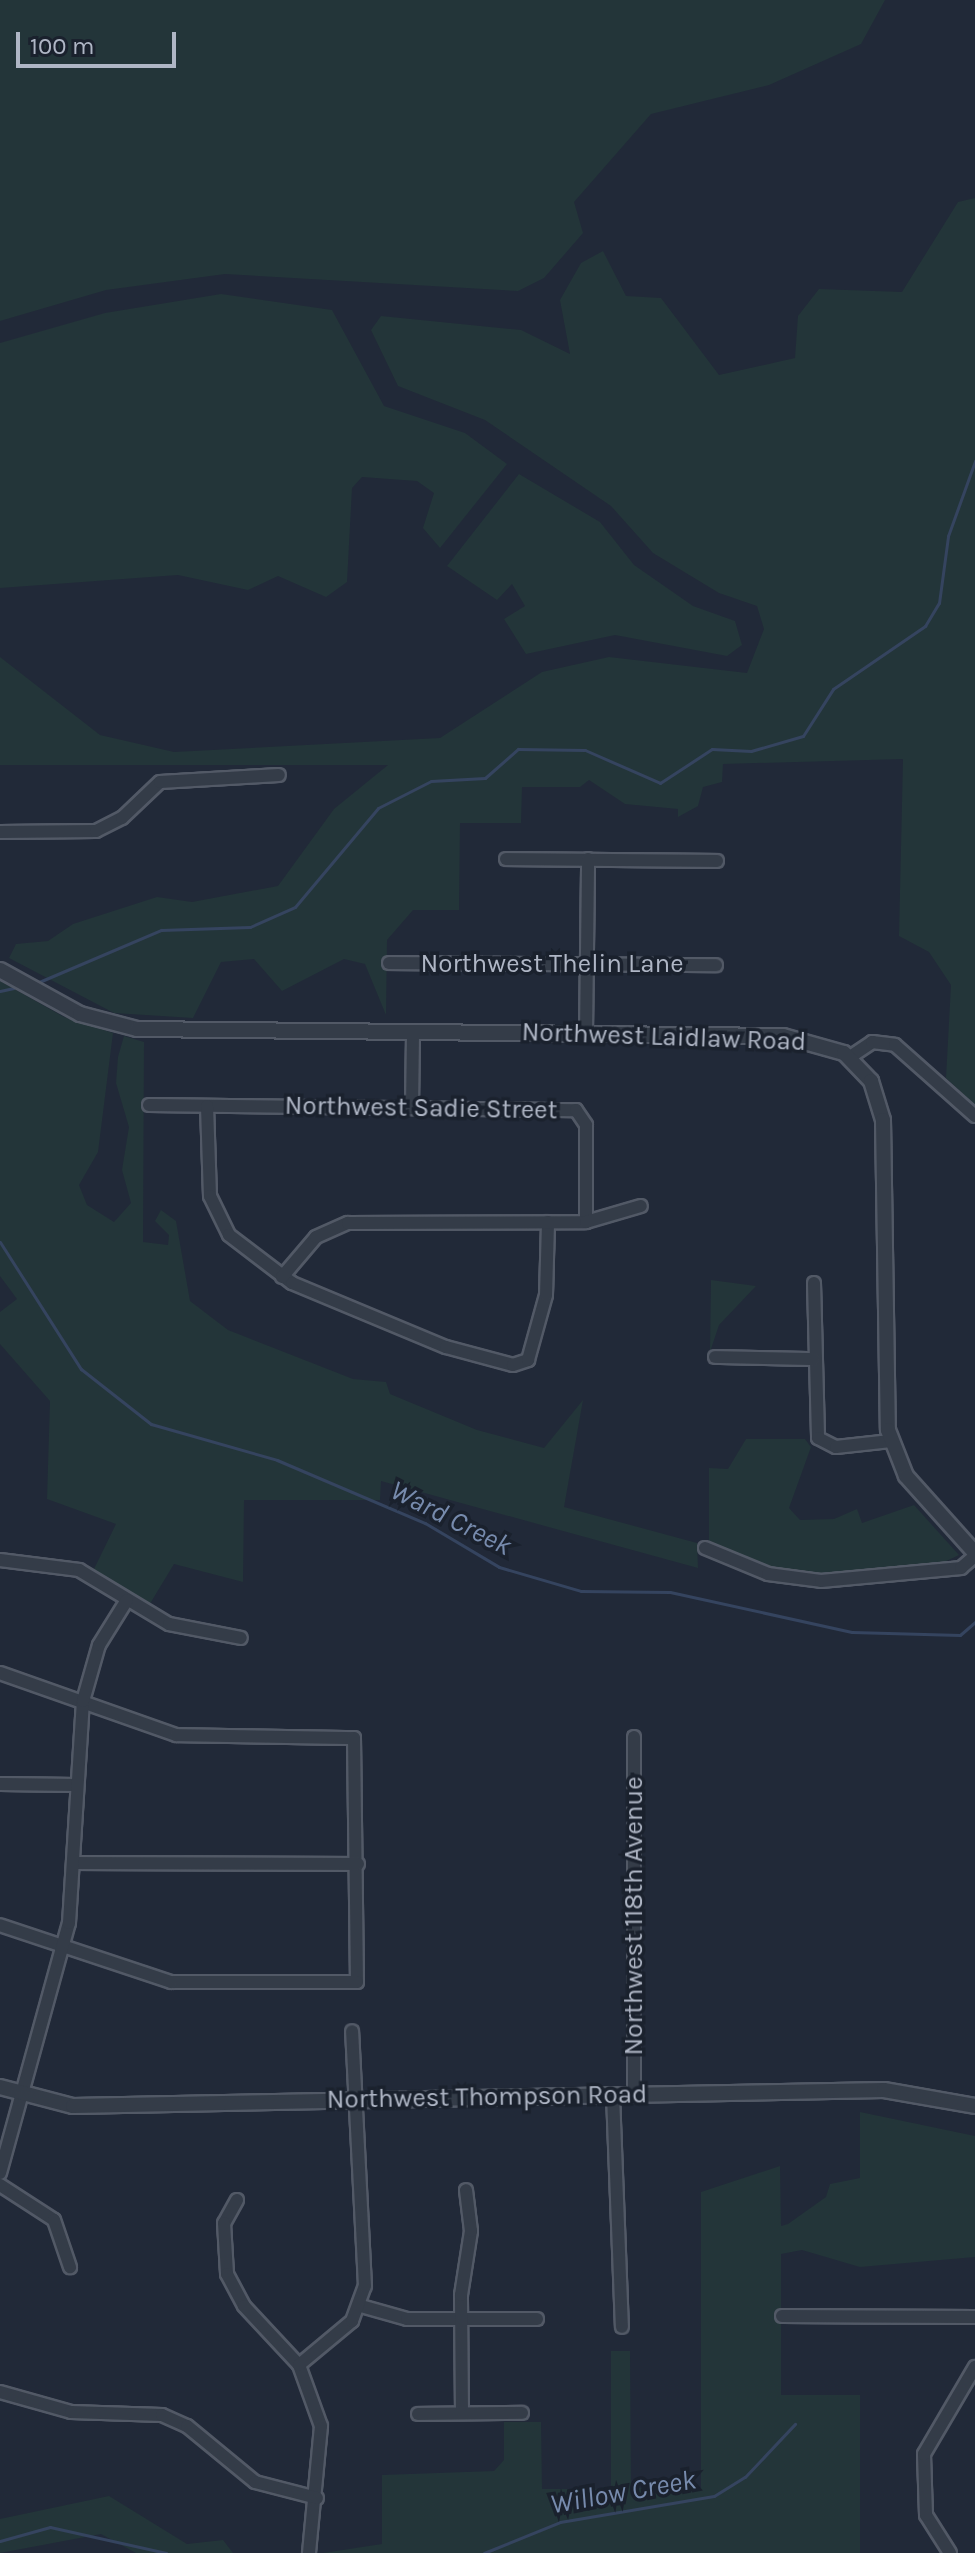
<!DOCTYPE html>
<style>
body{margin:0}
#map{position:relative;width:975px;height:2553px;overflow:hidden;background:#212938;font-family:Karla,sans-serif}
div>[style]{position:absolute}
.green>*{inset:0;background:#233539}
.stream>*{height:3px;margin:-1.5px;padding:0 1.5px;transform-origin:1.5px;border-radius:1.5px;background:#35445f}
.roads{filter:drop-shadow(2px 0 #525966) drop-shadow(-2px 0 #525966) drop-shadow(0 2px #525966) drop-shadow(0 -2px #525966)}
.minor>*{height:12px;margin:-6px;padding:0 6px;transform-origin:6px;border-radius:6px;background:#343c48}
.tertiary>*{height:14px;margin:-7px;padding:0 7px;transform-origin:7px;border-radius:7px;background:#343c48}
span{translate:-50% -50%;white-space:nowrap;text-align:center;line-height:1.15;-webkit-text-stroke:7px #1a212d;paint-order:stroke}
.street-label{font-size:26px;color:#afb6c5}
.water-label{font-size:28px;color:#778bad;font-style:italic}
.scale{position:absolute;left:16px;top:32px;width:160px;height:36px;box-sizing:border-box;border:4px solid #afb6c5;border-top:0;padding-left:10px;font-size:24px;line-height:28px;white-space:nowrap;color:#afb6c5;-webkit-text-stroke:6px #1a212d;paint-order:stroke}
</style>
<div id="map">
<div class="green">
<div style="clip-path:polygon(0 0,885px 0,861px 44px,769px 85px,651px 114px,574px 202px,583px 233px,544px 278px,518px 291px,225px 274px,106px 290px,0 321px)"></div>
<div style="clip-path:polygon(975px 198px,975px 1105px,946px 1078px,951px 985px,929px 952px,899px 936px,903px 759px,723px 764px,722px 782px,703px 787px,698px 806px,678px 817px,678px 809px,625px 804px,589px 780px,580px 787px,522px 787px,521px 823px,460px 823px,459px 910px,413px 910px,387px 940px,386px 1015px,365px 964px,344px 959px,282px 991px,254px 959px,221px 962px,193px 1018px,114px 1013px,9px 958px,16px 944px,48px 941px,73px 924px,157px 897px,192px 902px,278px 886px,334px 809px,388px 765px,0 765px,0 657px,100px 735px,174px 752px,440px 738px,542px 672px,609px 657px,747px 673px,764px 629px,757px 606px,719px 593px,653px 553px,611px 506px,485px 420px,398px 386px,371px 330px,381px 316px,521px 330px,570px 354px,560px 300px,581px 263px,603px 251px,626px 296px,661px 298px,719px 375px,795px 358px,798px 316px,819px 289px,902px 292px,958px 202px)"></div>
<div style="clip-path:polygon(221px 294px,332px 310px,384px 406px,465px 433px,507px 464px,440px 548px,423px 528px,434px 493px,417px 481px,362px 477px,352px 488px,347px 582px,326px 597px,278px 576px,248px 590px,178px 575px,0 588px,0 343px,105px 313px)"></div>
<div style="clip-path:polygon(519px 474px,600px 522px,634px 565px,693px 606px,735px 621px,742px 645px,727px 656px,615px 635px,526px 654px,504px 619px,525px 606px,512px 584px,497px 600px,447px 566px)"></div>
<div style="clip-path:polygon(0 981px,64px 1017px,113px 1033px,98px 1152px,79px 1185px,87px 1205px,114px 1222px,131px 1203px,122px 1170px,129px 1127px,116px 1083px,118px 1057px,124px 1036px,144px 1042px,143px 1242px,168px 1245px,169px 1235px,155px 1221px,161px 1210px,176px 1221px,190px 1301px,228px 1330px,353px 1379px,386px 1382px,390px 1394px,477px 1430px,544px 1448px,583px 1400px,564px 1507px,697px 1543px,698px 1568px,381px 1481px,380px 1500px,244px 1500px,243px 1582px,174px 1564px,148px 1607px,94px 1569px,116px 1524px,47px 1499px,50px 1401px,0 1344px,0 1312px,17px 1299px,0 1276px)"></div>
<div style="clip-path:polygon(711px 1280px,756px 1286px,719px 1325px,710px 1352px)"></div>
<div style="clip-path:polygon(746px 1439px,805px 1439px,811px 1447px,789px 1508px,800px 1520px,834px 1519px,857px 1509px,862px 1523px,914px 1505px,959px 1555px,940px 1564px,840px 1578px,777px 1574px,709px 1547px,709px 1468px,728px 1469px)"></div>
<div style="clip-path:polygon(860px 2112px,975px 2136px,975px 2257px,860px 2267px,802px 2250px,781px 2254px,781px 2395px,860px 2395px,860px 2553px,323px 2553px,382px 2544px,382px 2475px,494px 2471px,504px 2460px,504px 2422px,541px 2422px,542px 2489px,611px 2489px,611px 2351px,630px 2351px,631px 2488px,701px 2488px,701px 2192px,780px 2166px,781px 2226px,788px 2224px,826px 2197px,830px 2184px,860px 2178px)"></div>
<div style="clip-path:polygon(109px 2496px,187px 2544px,223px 2540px,233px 2553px,136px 2553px,101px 2534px,0 2553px,0 2519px)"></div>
</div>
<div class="stream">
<div style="left:39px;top:982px;width:133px;rotate:-23.1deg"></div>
<div style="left:161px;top:930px;width:89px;rotate:-1.9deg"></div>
<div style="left:250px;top:927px;width:49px;rotate:-24deg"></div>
<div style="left:295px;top:907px;width:129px;rotate:-50deg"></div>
<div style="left:378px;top:808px;width:59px;rotate:-27deg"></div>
<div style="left:431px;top:781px;width:54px;rotate:-3.2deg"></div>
<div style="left:485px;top:778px;width:44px;rotate:-41.3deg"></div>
<div style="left:518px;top:749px;width:67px;rotate:0.9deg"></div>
<div style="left:585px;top:750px;width:82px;rotate:23.7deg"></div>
<div style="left:660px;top:783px;width:62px;rotate:-33.2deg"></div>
<div style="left:712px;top:749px;width:39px;rotate:3deg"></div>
<div style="left:751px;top:751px;width:54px;rotate:-16.1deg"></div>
<div style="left:803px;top:736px;width:56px;rotate:-57.4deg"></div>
<div style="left:833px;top:689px;width:112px;rotate:-34.4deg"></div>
<div style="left:925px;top:626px;width:27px;rotate:-59deg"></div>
<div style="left:939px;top:603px;width:68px;rotate:-82.3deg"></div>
<div style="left:948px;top:536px;width:80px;rotate:-70.2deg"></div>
<div style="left:0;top:991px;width:14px;rotate:-12deg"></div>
<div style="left:0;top:1242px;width:151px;rotate:57.5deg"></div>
<div style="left:81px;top:1369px;width:89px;rotate:38.2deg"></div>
<div style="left:151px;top:1424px;width:131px;rotate:15.9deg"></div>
<div style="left:277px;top:1460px;width:161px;rotate:23.1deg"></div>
<div style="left:425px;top:1523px;width:86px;rotate:30.7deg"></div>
<div style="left:499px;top:1567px;width:85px;rotate:16.3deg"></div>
<div style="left:581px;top:1591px;width:89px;rotate:0.6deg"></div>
<div style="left:670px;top:1592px;width:186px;rotate:12.4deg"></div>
<div style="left:852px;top:1632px;width:108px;rotate:1.6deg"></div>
<div style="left:960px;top:1635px;width:20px;rotate:-41deg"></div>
<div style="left:0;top:2541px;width:52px;rotate:-15.6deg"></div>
<div style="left:50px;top:2527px;width:119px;rotate:12.6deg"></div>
<div style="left:484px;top:2553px;width:82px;rotate:-22.2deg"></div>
<div style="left:560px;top:2522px;width:156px;rotate:-9.6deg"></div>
<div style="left:714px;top:2496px;width:36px;rotate:-32deg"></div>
<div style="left:745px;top:2477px;width:73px;rotate:-46.7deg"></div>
</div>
<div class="roads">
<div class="minor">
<div style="left:0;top:832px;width:96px;rotate:-0.6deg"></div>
<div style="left:96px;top:831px;width:29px;rotate:-27deg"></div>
<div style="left:122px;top:818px;width:52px;rotate:-43.5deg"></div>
<div style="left:160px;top:782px;width:119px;rotate:-3.4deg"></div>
<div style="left:506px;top:859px;width:211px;rotate:0.5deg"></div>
<div style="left:389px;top:963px;width:327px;rotate:0.4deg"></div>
<div style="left:586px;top:1033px;width:174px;rotate:-89.3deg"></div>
<div style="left:850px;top:1057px;width:27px;rotate:-34deg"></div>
<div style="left:872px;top:1042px;width:23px;rotate:7deg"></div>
<div style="left:895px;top:1045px;width:107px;rotate:41.6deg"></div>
<div style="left:149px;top:1105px;width:427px;rotate:0.7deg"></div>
<div style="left:576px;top:1110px;width:18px;rotate:56deg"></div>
<div style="left:586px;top:1125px;width:97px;rotate:90deg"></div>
<div style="left:207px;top:1106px;width:90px;rotate:88.1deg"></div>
<div style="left:210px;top:1196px;width:43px;rotate:64deg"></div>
<div style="left:229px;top:1235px;width:79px;rotate:37.3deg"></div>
<div style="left:292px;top:1283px;width:167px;rotate:22.6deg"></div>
<div style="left:446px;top:1347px;width:69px;rotate:15deg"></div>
<div style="left:513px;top:1365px;width:16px;rotate:-18deg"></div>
<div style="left:528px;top:1360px;width:67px;rotate:-74.5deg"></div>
<div style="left:546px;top:1295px;width:73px;rotate:-88.4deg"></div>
<div style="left:412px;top:1107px;width:75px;rotate:-89.2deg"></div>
<div style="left:282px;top:1277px;width:52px;rotate:-49.6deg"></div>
<div style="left:316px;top:1237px;width:35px;rotate:-24deg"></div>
<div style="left:348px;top:1223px;width:238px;rotate:-0.2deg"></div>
<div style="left:586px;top:1222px;width:57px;rotate:-16.2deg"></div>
<div style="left:814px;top:1283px;width:155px;rotate:88.5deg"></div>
<div style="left:818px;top:1438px;width:20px;rotate:27deg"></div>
<div style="left:836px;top:1447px;width:55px;rotate:-6.2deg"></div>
<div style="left:715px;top:1357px;width:99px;rotate:1.2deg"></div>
<div style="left:705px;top:1548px;width:68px;rotate:22.4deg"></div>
<div style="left:768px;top:1574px;width:53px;rotate:7.5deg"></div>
<div style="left:821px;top:1581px;width:141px;rotate:-5.3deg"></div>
<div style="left:961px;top:1568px;width:18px;rotate:-41deg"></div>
<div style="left:0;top:1560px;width:80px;rotate:7.2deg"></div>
<div style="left:79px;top:1570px;width:105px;rotate:31deg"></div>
<div style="left:169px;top:1624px;width:73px;rotate:11deg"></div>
<div style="left:0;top:1673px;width:187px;rotate:19.4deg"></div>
<div style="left:176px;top:1735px;width:178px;rotate:1deg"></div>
<div style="left:354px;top:1738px;width:244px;rotate:89.3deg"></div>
<div style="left:357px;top:1982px;width:186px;rotate:180deg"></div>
<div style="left:171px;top:1982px;width:180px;rotate:-161.6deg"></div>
<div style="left:634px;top:1737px;width:357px;rotate:90deg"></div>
<div style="left:0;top:1784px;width:76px;rotate:0.8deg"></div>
<div style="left:76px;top:1863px;width:282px;rotate:0.2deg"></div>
<div style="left:613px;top:2095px;width:232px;rotate:87.8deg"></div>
<div style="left:0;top:2173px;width:259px;rotate:-74.6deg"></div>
<div style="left:69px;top:1923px;width:222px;rotate:-86.4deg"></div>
<div style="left:83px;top:1701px;width:58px;rotate:-74.1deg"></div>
<div style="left:99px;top:1645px;width:53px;rotate:-58.1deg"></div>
<div style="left:0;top:2185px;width:64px;rotate:32.9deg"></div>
<div style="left:54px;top:2220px;width:50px;rotate:71.2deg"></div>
<div style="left:237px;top:2200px;width:26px;rotate:119deg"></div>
<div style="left:224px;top:2223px;width:51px;rotate:86.6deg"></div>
<div style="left:227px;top:2274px;width:36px;rotate:62deg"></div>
<div style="left:244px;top:2306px;width:81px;rotate:47deg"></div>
<div style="left:299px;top:2365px;width:65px;rotate:70.2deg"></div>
<div style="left:321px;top:2426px;width:128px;rotate:95.4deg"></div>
<div style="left:361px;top:2306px;width:48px;rotate:15.8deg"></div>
<div style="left:407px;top:2319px;width:130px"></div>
<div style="left:782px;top:2316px;width:193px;rotate:0.3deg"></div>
<div style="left:299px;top:2365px;width:69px;rotate:-39.7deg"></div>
<div style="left:352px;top:2321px;width:37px;rotate:-70deg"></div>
<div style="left:365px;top:2286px;width:255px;rotate:-92.9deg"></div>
<div style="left:0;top:2392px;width:74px;rotate:15.7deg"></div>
<div style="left:71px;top:2412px;width:91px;rotate:1.9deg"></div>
<div style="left:162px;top:2415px;width:27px;rotate:24deg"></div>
<div style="left:187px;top:2426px;width:88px;rotate:39.5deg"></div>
<div style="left:255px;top:2482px;width:64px;rotate:14.5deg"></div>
<div style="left:462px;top:2413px;width:118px;rotate:-90.5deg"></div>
<div style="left:461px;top:2295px;width:65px;rotate:-81.1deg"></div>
<div style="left:471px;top:2231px;width:41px;rotate:-97deg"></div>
<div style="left:418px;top:2414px;width:104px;rotate:-0.6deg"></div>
<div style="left:950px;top:2553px;width:45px;rotate:-122.3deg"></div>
<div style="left:926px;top:2515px;width:61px;rotate:-91.9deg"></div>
<div style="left:924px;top:2454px;width:101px;rotate:-59.6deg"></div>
</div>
<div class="tertiary">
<div style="left:0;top:970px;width:91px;rotate:28.8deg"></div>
<div style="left:80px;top:1014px;width:59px;rotate:14.7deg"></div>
<div style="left:137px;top:1029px;width:646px;rotate:0.62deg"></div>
<div style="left:783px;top:1036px;width:63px;rotate:15.6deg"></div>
<div style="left:844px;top:1053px;width:39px;rotate:46deg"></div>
<div style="left:871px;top:1081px;width:41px;rotate:72.9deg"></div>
<div style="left:883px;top:1120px;width:310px;rotate:89.1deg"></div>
<div style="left:888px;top:1430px;width:49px;rotate:68.6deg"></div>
<div style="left:906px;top:1476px;width:103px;rotate:48.1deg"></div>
<div style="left:0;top:2087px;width:75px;rotate:14.6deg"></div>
<div style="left:73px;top:2106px;width:811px;rotate:-1.13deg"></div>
<div style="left:884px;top:2090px;width:92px;rotate:10deg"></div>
</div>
</div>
<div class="street-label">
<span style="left:552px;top:964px">Northwest Thelin Lane</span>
<span style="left:664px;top:1037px;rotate:2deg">Northwest Laidlaw Road</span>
<span style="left:421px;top:1108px;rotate:1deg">Northwest Sadie Street</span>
<span style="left:634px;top:1916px;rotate:-90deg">Northwest 118th Avenue</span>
<span style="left:487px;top:2097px;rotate:-1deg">Northwest Thompson Road</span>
</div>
<div class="water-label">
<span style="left:451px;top:1518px;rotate:27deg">Ward Creek</span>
<span style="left:623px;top:2492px;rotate:-10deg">Willow Creek</span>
</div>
<div class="scale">100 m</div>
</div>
